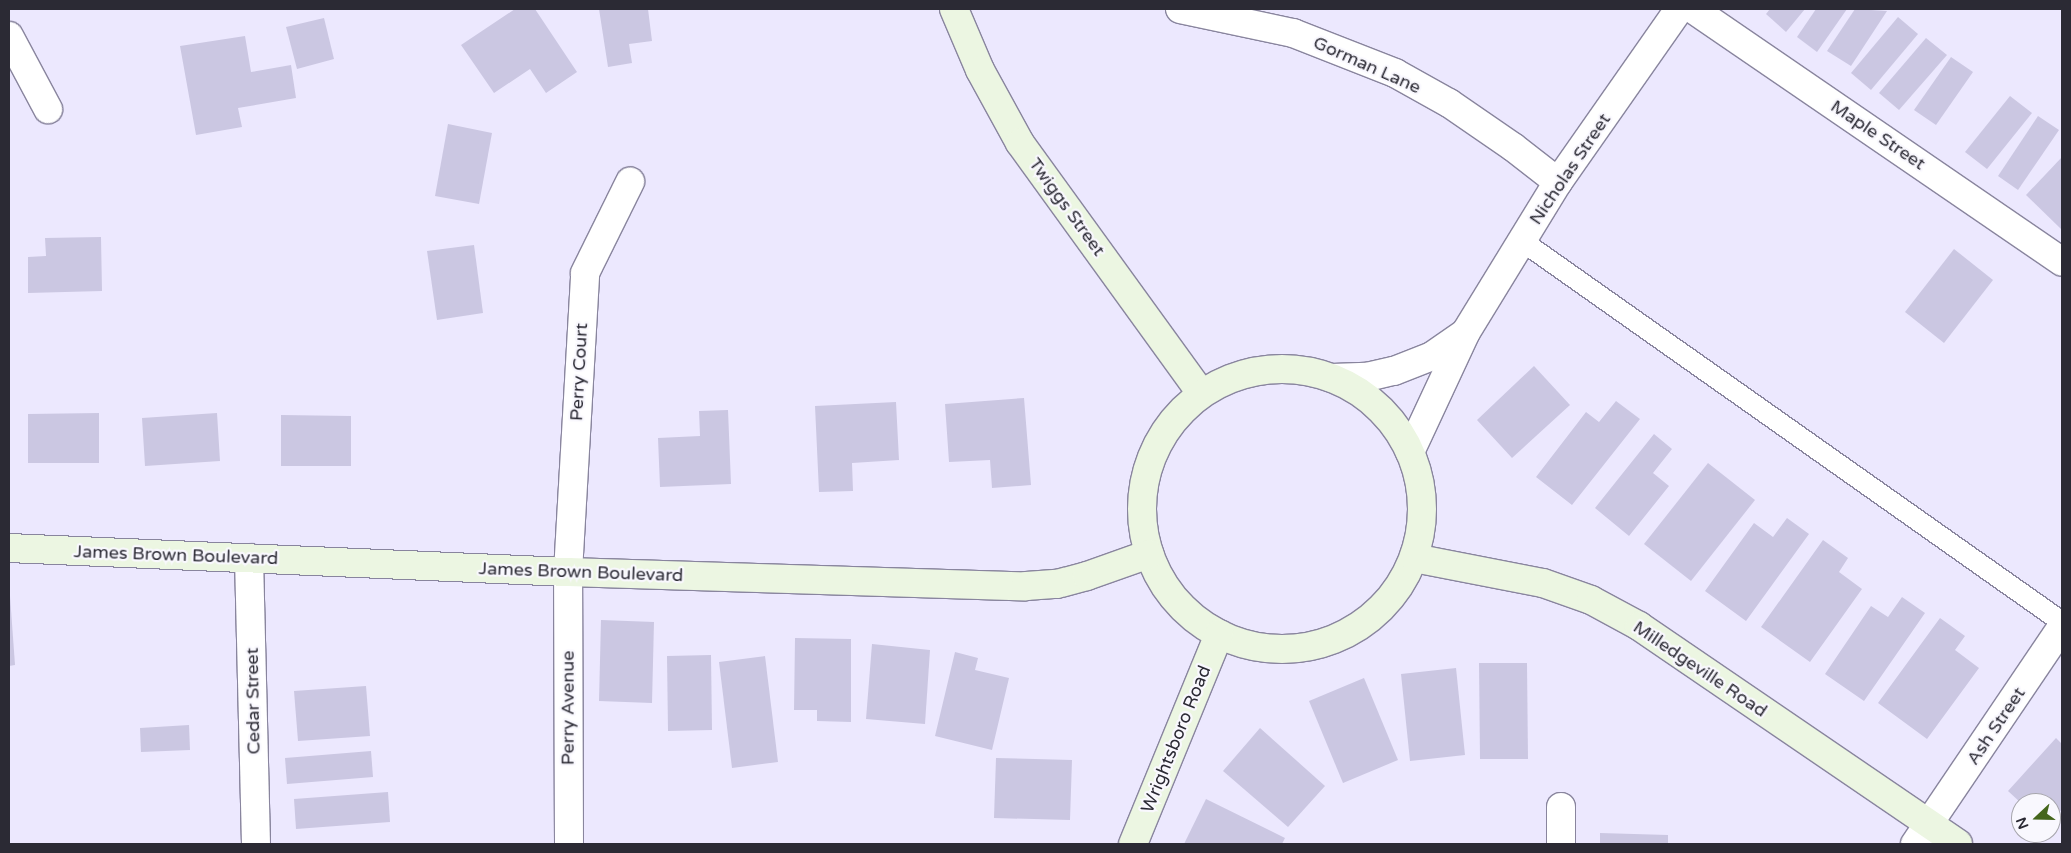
<!DOCTYPE html>
<style>
body{margin:0}
#map{position:relative;width:2071px;height:853px;overflow:hidden;background:#ece8fe;font-family:"Varela Round",sans-serif}
div>[style]{position:absolute}
.building>*{inset:0;background:#cbc7e2}
.roads{filter:drop-shadow(1px 0 #89859e) drop-shadow(-1px 0 #89859e) drop-shadow(0 1px #89859e) drop-shadow(0 -1px #89859e)}
.lane>*{height:20px;margin:-10px;padding:0 10px;transform-origin:10px;border-radius:10px;background:#fff}
.street>*{height:28px;margin:-14px;padding:0 14px;transform-origin:14px;border-radius:14px;background:#fff}
.secondary>*{height:28px;margin:-14px;padding:0 14px;transform-origin:14px;border-radius:14px;background:#ecf6e2}
.secondary>.ring{margin:-14px;padding:0;box-sizing:content-box;background:none;border:28px solid #ecf6e2;border-radius:50%}
span{translate:-50% -50%;white-space:nowrap;text-align:center;line-height:1.15;-webkit-text-stroke:4.5px #f9f8fe;paint-order:stroke}
.street-label{font-size:18px;color:#2b2a34}
.frame{position:absolute;inset:0;border:10px solid #2b2a34;pointer-events:none}
.north{position:absolute;left:2011px;top:793px;width:50px;height:50px;box-sizing:border-box;background:#f9f8fe;border:1px solid #a7a6ad;border-radius:50%;rotate:249deg;font-size:14px;font-weight:700;line-height:20px;text-align:center;color:#2b2a34}
.north::after{content:'';display:block;margin:auto;width:18px;height:22px;background:#45661c;clip-path:polygon(50% 0,100% 100%,50% 72%,0 100%)}
</style>
<div id="map">
<div class="building">
<div style="clip-path:polygon(515px 9px,535px 9px,577px 72px,546px 93px,530px 69px,494px 93px,461px 45px)"></div>
<div style="clip-path:polygon(599px 9px,648px 9px,652px 41px,629px 44px,632px 63px,608px 67px)"></div>
<div style="clip-path:polygon(1770px 9px,1805px 9px,1786px 32px,1766px 14px)"></div>
<div style="clip-path:polygon(1816px 9px,1847px 9px,1817px 52px,1797px 37px)"></div>
<div style="clip-path:polygon(1855px 9px,1887px 11px,1851px 66px,1827px 51px)"></div>
<div style="clip-path:polygon(1898px 17px,1918px 34px,1871px 90px,1851px 73px)"></div>
<div style="clip-path:polygon(324px 18px,334px 59px,297px 69px,286px 27px)"></div>
<div style="clip-path:polygon(245px 36px,251px 72px,291px 65px,296px 98px,238px 108px,242px 127px,196px 135px,180px 46px)"></div>
<div style="clip-path:polygon(1926px 38px,1947px 55px,1899px 110px,1879px 93px)"></div>
<div style="clip-path:polygon(1951px 57px,1973px 72px,1936px 125px,1914px 110px)"></div>
<div style="clip-path:polygon(2010px 96px,2032px 113px,1987px 169px,1965px 152px)"></div>
<div style="clip-path:polygon(2038px 116px,2059px 130px,2018px 190px,1998px 176px)"></div>
<div style="clip-path:polygon(448px 124px,492px 133px,479px 204px,435px 196px)"></div>
<div style="clip-path:polygon(2062px 157px,2062px 227px,2061px 229px,2026px 195px)"></div>
<div style="clip-path:polygon(101px 237px,102px 291px,28px 293px,28px 257px,46px 256px,45px 238px)"></div>
<div style="clip-path:polygon(474px 245px,483px 313px,437px 320px,427px 251px)"></div>
<div style="clip-path:polygon(1954px 249px,1993px 280px,1944px 343px,1905px 312px)"></div>
<div style="clip-path:polygon(1534px 366px,1570px 405px,1512px 458px,1477px 420px)"></div>
<div style="clip-path:polygon(1024px 398px,1031px 485px,992px 488px,990px 460px,949px 462px,945px 404px)"></div>
<div style="clip-path:polygon(1616px 401px,1640px 419px,1572px 505px,1536px 477px,1586px 412px,1599px 422px)"></div>
<div style="clip-path:polygon(896px 402px,899px 460px,852px 463px,853px 491px,819px 492px,815px 406px)"></div>
<div style="clip-path:polygon(728px 410px,731px 484px,660px 487px,658px 438px,700px 436px,699px 411px)"></div>
<div style="clip-path:polygon(99px 413px,99px 463px,28px 463px,28px 414px)"></div>
<div style="clip-path:polygon(217px 413px,220px 461px,145px 466px,142px 418px)"></div>
<div style="clip-path:polygon(281px 415px,351px 416px,351px 466px,281px 466px)"></div>
<div style="clip-path:polygon(1654px 434px,1672px 449px,1653px 473px,1669px 486px,1629px 536px,1595px 508px)"></div>
<div style="clip-path:polygon(1708px 463px,1755px 500px,1691px 581px,1644px 544px)"></div>
<div style="clip-path:polygon(1787px 518px,1809px 534px,1746px 621px,1705px 591px,1754px 523px,1773px 537px)"></div>
<div style="clip-path:polygon(1823px 540px,1848px 558px,1839px 572px,1862px 589px,1810px 662px,1761px 627px)"></div>
<div style="clip-path:polygon(10px 596px,15px 665px,9px 666px,9px 597px)"></div>
<div style="clip-path:polygon(1902px 597px,1925px 613px,1864px 701px,1825px 674px,1871px 606px,1888px 617px)"></div>
<div style="clip-path:polygon(1940px 618px,1965px 636px,1955px 650px,1979px 668px,1927px 739px,1878px 703px)"></div>
<div style="clip-path:polygon(601px 620px,654px 622px,652px 703px,599px 701px)"></div>
<div style="clip-path:polygon(795px 638px,851px 639px,851px 722px,817px 721px,817px 710px,794px 710px)"></div>
<div style="clip-path:polygon(872px 644px,930px 650px,925px 724px,866px 719px)"></div>
<div style="clip-path:polygon(955px 652px,978px 658px,975px 670px,1009px 678px,992px 750px,935px 736px)"></div>
<div style="clip-path:polygon(711px 655px,712px 730px,668px 731px,667px 656px)"></div>
<div style="clip-path:polygon(765px 656px,778px 762px,732px 768px,719px 662px)"></div>
<div style="clip-path:polygon(1479px 663px,1527px 663px,1528px 759px,1480px 759px)"></div>
<div style="clip-path:polygon(1456px 668px,1465px 755px,1410px 761px,1401px 674px)"></div>
<div style="clip-path:polygon(1364px 678px,1398px 760px,1343px 783px,1309px 701px)"></div>
<div style="clip-path:polygon(366px 686px,370px 736px,298px 741px,294px 691px)"></div>
<div style="clip-path:polygon(189px 725px,190px 750px,141px 752px,140px 728px)"></div>
<div style="clip-path:polygon(1260px 728px,1325px 786px,1288px 827px,1223px 771px)"></div>
<div style="clip-path:polygon(2056px 738px,2062px 744px,2062px 809px,2051px 821px,2051px 803px,2021px 803px,2008px 791px)"></div>
<div style="clip-path:polygon(371px 751px,373px 777px,287px 784px,285px 758px)"></div>
<div style="clip-path:polygon(996px 758px,1072px 760px,1070px 820px,994px 818px)"></div>
<div style="clip-path:polygon(388px 792px,390px 822px,296px 829px,294px 799px)"></div>
<div style="clip-path:polygon(1206px 799px,1285px 838px,1282px 844px,1184px 844px)"></div>
<div style="clip-path:polygon(1600px 833px,1668px 835px,1668px 844px,1600px 844px)"></div>
</div>
<div class="roads">
<div class="lane">
<div style="left:1522px;top:241px;width:661px;rotate:35.21deg"></div>
</div>
<div class="street">
<div style="left:1180px;top:9px;width:116px;rotate:12deg"></div>
<div style="left:1293px;top:33px;width:110px;rotate:21.4deg"></div>
<div style="left:1395px;top:73px;width:62px;rotate:29.1deg"></div>
<div style="left:1449px;top:103px;width:78px;rotate:34.5deg"></div>
<div style="left:1513px;top:147px;width:57px;rotate:37.9deg"></div>
<div style="left:1693px;top:9px;width:447px;rotate:34.4deg"></div>
<div style="left:9px;top:36px;width:83px;rotate:61.9deg"></div>
<div style="left:1332px;top:378px;width:35px;rotate:-2deg"></div>
<div style="left:1367px;top:377px;width:28px;rotate:-13deg"></div>
<div style="left:1394px;top:371px;width:41px;rotate:-21.5deg"></div>
<div style="left:1432px;top:356px;width:40px;rotate:-34.9deg"></div>
<div style="left:1410px;top:452px;width:132px;rotate:-65deg"></div>
<div style="left:1466px;top:332px;width:176px;rotate:-58.5deg"></div>
<div style="left:1558px;top:182px;width:211px;rotate:-55deg"></div>
<div style="left:249px;top:558px;width:286px;rotate:88.6deg"></div>
<div style="left:569px;top:844px;width:272px;rotate:-90.2deg"></div>
<div style="left:568px;top:572px;width:299px;rotate:-86.7deg"></div>
<div style="left:585px;top:273px;width:102px;rotate:-63.7deg"></div>
<div style="left:1561px;top:844px;width:37px;rotate:-90deg"></div>
<div style="left:1915px;top:844px;width:262px;rotate:-55.9deg"></div>
</div>
<div class="secondary">
<div style="left:954px;top:9px;width:66px;rotate:66.9deg"></div>
<div style="left:980px;top:70px;width:83px;rotate:61.3deg"></div>
<div style="left:1020px;top:143px;width:309px;rotate:54.1deg"></div>
<div class="ring" style="left:1142px;top:369px;width:252px;height:252px"></div>
<div style="left:9px;top:548px;width:560px;rotate:2.46deg"></div>
<div style="left:568px;top:572px;width:458px;rotate:1.8deg"></div>
<div style="left:1026px;top:586px;width:31px;rotate:-4deg"></div>
<div style="left:1057px;top:584px;width:31px;rotate:-15deg"></div>
<div style="left:1087px;top:576px;width:66px;rotate:-19.5deg"></div>
<div style="left:1414px;top:558px;width:131px;rotate:11deg"></div>
<div style="left:1543px;top:583px;width:51px;rotate:19.5deg"></div>
<div style="left:1591px;top:600px;width:55px;rotate:28.4deg"></div>
<div style="left:1639px;top:626px;width:386px;rotate:34.3deg"></div>
<div style="left:1133px;top:844px;width:227px;rotate:-67.7deg"></div>
</div>
</div>
<div class="street-label">
<span style="left:1367px;top:65px;rotate:24deg">Gorman Lane</span>
<span style="left:1878px;top:135px;rotate:34deg">Maple Street</span>
<span style="left:1570px;top:169px;rotate:-56deg">Nicholas Street</span>
<span style="left:1067px;top:207px;rotate:54deg">Twiggs Street</span>
<span style="left:579px;top:372px;rotate:-87deg">Perry Court</span>
<span style="left:176px;top:555px;rotate:2deg">James Brown Boulevard</span>
<span style="left:581px;top:572px;rotate:2deg">James Brown Boulevard</span>
<span style="left:1700px;top:669px;rotate:34deg">Milledgeville Road</span>
<span style="left:253px;top:701px;rotate:-91deg">Cedar Street</span>
<span style="left:568px;top:708px;rotate:-90deg">Perry Avenue</span>
<span style="left:1996px;top:726px;rotate:-56deg">Ash Street</span>
<span style="left:1176px;top:739px;rotate:-68deg">Wrightsboro Road</span>
</div>
<div class="frame"></div>
<div class="north">N</div>
</div>
